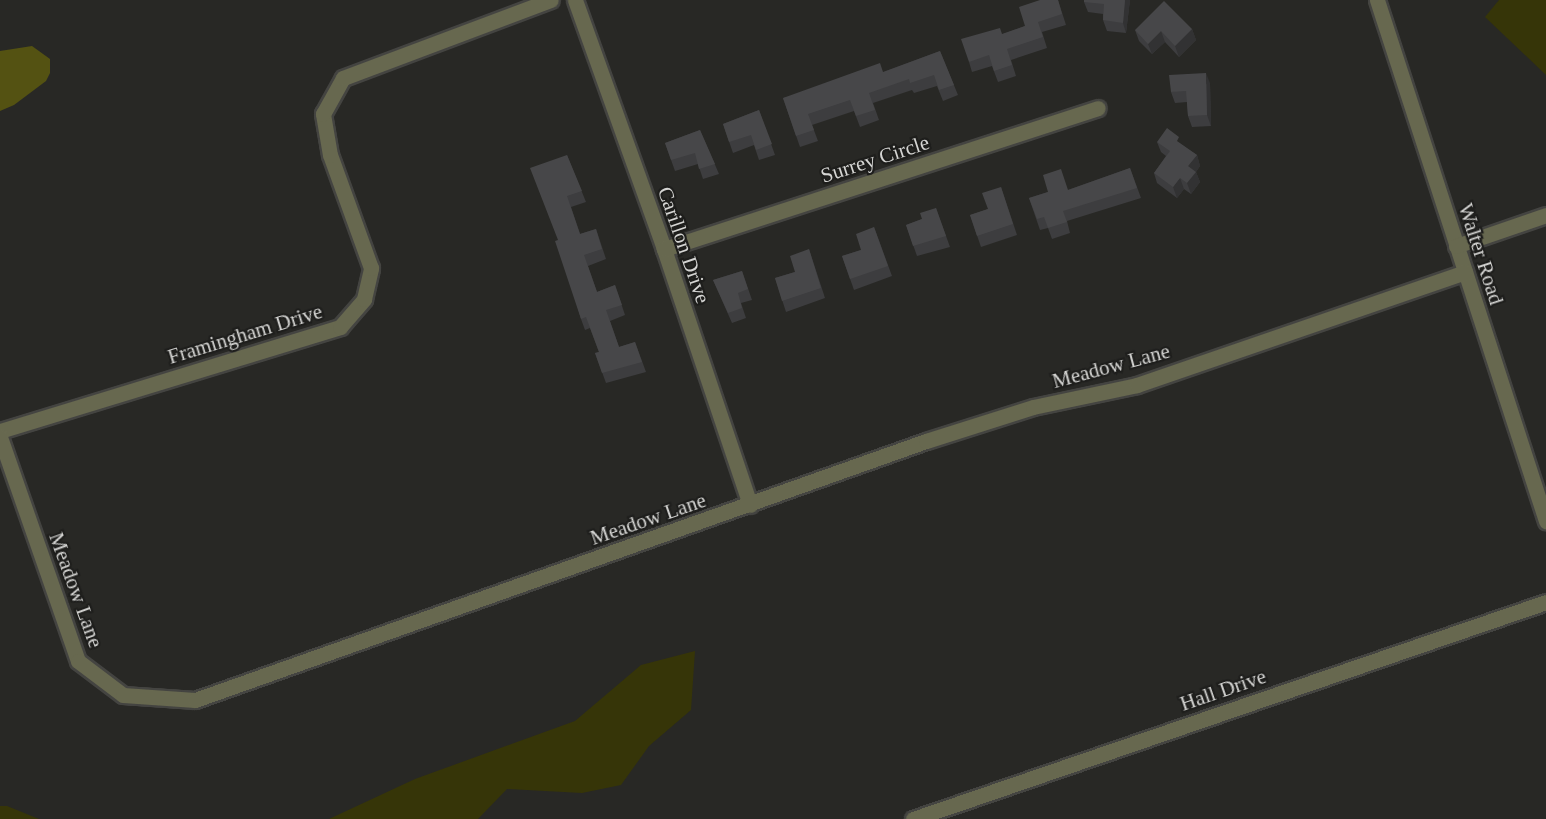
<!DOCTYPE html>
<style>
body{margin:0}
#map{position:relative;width:1546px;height:819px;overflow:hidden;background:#282825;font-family:Georgia,serif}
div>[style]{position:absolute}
.green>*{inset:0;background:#363508}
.water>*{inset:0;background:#545212}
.roads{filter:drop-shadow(2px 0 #444441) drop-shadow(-2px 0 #444441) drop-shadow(0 2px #444441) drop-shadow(0 -2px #444441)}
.minor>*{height:15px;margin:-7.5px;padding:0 7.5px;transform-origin:7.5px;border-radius:7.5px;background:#67684f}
.wall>*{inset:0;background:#3d3d3f}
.shaded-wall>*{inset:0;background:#323233}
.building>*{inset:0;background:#474749}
span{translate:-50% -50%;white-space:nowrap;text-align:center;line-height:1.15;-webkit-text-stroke:4.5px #1e1e1c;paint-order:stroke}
.street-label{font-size:21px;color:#d5d5d3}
</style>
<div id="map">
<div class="green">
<div style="clip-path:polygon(1499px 0,1546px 0,1546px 75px,1485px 17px)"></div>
<div style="clip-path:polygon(695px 651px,691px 710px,649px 746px,621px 785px,582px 793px,507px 789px,478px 819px,329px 819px,415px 779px,575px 721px,641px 665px)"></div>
<div style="clip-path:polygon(0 806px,7px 806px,39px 819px,0 819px)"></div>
</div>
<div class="water">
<div style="clip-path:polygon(32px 46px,50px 59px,50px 73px,46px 81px,14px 105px,0 111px,0 51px)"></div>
</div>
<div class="roads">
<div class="minor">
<div style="left:575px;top:0;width:264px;rotate:70.3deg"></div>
<div style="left:664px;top:249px;width:270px;rotate:71.4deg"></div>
<div style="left:1377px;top:0;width:548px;rotate:72.03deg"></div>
<div style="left:1456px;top:246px;width:95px;rotate:-19deg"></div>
<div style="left:664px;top:249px;width:456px;rotate:-18deg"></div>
<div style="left:0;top:431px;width:356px;rotate:-17deg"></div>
<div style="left:340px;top:327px;width:37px;rotate:-49deg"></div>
<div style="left:364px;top:299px;width:32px;rotate:-77deg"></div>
<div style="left:371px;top:268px;width:120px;rotate:-109.9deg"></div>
<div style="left:330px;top:155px;width:42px;rotate:-99.7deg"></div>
<div style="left:323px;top:114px;width:41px;rotate:-60.9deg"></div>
<div style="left:343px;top:78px;width:222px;rotate:-20.6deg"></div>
<div style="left:0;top:437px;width:237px;rotate:70.8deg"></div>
<div style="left:78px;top:661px;width:56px;rotate:37.1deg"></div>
<div style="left:123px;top:695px;width:72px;rotate:4deg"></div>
<div style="left:195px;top:700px;width:776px;rotate:-19.51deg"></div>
<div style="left:926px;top:441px;width:112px;rotate:-17.6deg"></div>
<div style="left:1033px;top:407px;width:106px;rotate:-11.9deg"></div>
<div style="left:1137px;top:385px;width:347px;rotate:-19deg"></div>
<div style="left:913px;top:819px;width:669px;rotate:-18.92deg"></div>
</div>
</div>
<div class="wall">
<div style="clip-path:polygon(1058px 0,1066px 25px,1042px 32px,1047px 48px,1011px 60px,1016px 76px,998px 82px,992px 66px,972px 72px,969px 62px,1003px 34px,1025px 26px)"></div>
<div style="clip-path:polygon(1130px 0,1126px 33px,1107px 31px,1103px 20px,1103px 14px,1088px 12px,1084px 2px)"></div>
<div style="clip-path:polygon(1192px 29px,1196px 40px,1179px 57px,1165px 42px,1152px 54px,1139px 41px,1135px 30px)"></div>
<div style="clip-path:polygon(940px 51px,958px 95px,943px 101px,937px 86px,914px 93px,912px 90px,873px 103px,879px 120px,860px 127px,854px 111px,812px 125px,818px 141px,800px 147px,783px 98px,884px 72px)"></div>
<div style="clip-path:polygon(1210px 83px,1211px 126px,1192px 127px,1188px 116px,1187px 102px,1175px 103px,1171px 92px)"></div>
<div style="clip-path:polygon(759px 110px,775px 155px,759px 160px,754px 145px,733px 153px,723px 124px)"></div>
<div style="clip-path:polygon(700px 130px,719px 174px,703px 179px,698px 164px,675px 171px,665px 143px)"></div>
<div style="clip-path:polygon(1157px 142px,1182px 145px,1197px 155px,1200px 166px,1196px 172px,1200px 182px,1191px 194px,1184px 189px,1177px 198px,1157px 183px,1154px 173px,1166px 156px,1161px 152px)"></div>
<div style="clip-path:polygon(567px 155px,586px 202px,571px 207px,580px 234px,596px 229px,606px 259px,588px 266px,597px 292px,615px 285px,625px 315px,610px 321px,619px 347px,635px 342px,646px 372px,606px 383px,595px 353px,599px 352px,590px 328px,585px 330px,581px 319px,558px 240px)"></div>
<div style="clip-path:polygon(1130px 168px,1141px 198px,1067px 221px,1070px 233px,1052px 239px,1048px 228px,1040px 230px,1029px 198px,1048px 192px,1068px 190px)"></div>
<div style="clip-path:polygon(1001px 187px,1017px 235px,981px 247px,970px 215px,988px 209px)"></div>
<div style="clip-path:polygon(936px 208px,950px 247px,917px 256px,906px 225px,922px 219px)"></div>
<div style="clip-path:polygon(874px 227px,892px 276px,854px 290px,842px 256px,861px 250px)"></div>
<div style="clip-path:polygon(809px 249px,825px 298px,786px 312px,775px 278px,795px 272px)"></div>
<div style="clip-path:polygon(742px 271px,752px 300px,741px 303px,746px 318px,732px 323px,713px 280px)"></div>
</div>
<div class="shaded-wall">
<div style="clip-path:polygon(1125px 0,1130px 0,1126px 33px,1123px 23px)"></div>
<div style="clip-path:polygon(1192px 29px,1196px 40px,1179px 57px,1175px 46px)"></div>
<div style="clip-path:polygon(1161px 31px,1165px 42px,1152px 54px,1148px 44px)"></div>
<div style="clip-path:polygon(1206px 73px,1210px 83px,1211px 126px,1207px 115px)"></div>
<div style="clip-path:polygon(1197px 155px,1200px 166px,1196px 172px,1200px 182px,1191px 194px,1187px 183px,1188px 166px)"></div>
<div style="clip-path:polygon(1180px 178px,1184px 189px,1177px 198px,1173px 187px)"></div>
</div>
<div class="building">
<div style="clip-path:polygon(1040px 0,1058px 0,1062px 14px,1038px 22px,1043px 37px,1007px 49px,1012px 65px,994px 71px,989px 55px,969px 62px,961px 39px,1000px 28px,1002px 34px,1025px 26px,1019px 7px)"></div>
<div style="clip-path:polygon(1084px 0,1125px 0,1123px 23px,1103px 20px,1104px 4px,1084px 2px)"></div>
<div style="clip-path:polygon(1164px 1px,1192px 29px,1175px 46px,1161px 31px,1148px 44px,1135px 30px)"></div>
<div style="clip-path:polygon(940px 51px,954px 85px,939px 90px,934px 75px,910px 83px,909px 79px,869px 93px,875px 110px,856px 116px,850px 100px,808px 114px,814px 130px,796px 136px,783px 98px,880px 63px,883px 72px)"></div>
<div style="clip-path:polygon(1206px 73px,1207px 115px,1188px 116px,1186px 91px,1171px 92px,1169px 75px)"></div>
<div style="clip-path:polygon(759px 110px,772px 144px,756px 150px,751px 135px,729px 142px,723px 124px)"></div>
<div style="clip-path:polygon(1167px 128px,1179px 137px,1177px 141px,1197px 155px,1188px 166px,1196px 172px,1187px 183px,1180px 178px,1173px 187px,1154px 173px,1170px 151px,1157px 142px)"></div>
<div style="clip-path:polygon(700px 130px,715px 164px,699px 169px,695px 153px,671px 160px,665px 143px)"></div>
<div style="clip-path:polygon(567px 155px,582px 191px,567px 196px,580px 234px,596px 229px,602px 249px,584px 255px,597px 292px,615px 285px,622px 305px,606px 310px,619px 347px,635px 342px,642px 362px,602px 373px,595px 353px,599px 352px,586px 317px,581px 319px,555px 241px,558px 240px,530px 168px)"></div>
<div style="clip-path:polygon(1130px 168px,1137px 188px,1063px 211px,1067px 222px,1048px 228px,1044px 217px,1037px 219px,1029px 198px,1048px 192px,1043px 175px,1061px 169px,1068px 190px)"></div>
<div style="clip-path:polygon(1001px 187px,1013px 224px,977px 236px,970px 215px,988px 209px,982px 193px)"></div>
<div style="clip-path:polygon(936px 208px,946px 236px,913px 246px,906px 225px,922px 219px,920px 213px)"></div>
<div style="clip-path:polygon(874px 227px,888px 266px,850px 279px,842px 256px,861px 250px,856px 234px)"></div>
<div style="clip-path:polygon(809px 249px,821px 288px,782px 301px,775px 278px,795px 272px,790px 256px)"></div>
<div style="clip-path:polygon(742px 271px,748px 289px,738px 293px,742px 308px,728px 313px,713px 280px)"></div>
</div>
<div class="street-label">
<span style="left:875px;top:159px;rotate:-18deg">Surrey Circle</span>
<span style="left:684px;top:245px;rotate:71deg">Carillon Drive</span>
<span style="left:1481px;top:254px;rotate:72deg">Walter Road</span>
<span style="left:245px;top:334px;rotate:-17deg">Framingham Drive</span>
<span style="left:1111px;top:366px;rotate:-15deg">Meadow Lane</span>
<span style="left:648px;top:519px;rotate:-19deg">Meadow Lane</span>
<span style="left:76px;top:590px;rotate:70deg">Meadow Lane</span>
<span style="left:1223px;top:690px;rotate:-19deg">Hall Drive</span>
</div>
</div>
